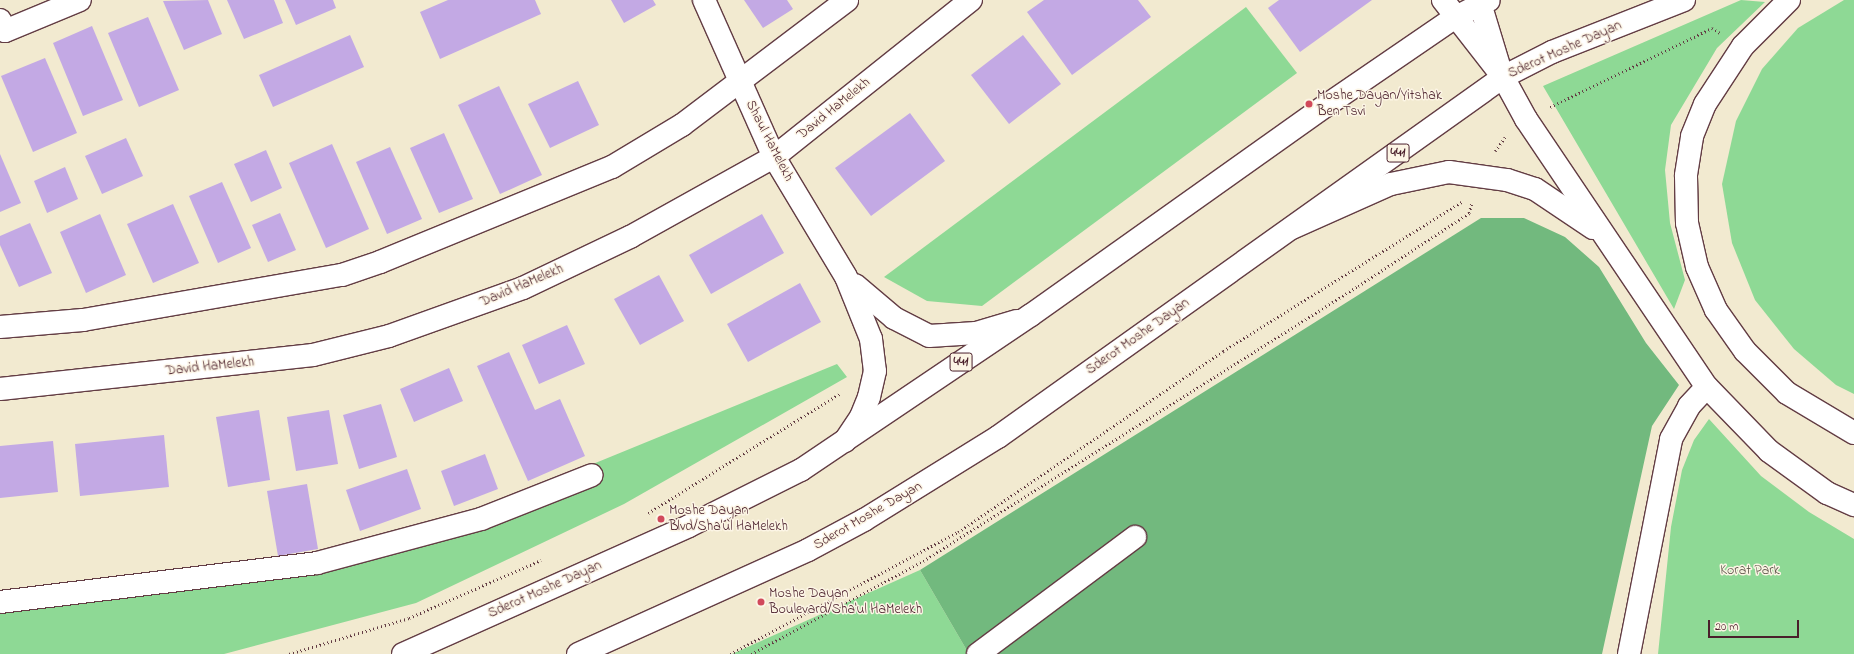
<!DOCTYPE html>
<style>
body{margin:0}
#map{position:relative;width:1854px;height:654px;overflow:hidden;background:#f2ead0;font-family:"Indie Flower",sans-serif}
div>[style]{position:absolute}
.green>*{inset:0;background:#8ed995}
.forest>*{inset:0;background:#72b97e}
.building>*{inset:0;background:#c3a9e4}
.path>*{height:2.5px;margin-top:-1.25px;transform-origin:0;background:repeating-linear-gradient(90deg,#633d44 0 1px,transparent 0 4px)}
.roads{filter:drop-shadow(1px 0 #633d44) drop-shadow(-1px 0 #633d44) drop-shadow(0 1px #633d44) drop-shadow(0 -1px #633d44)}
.minor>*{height:22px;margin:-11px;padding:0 11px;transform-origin:11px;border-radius:11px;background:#fff}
.major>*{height:22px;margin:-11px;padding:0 11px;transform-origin:11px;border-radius:11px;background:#fff}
.highway>*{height:22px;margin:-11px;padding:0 11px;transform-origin:11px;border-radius:11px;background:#fff}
.dots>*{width:11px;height:11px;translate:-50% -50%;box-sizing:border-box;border:2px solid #fcf5e5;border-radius:50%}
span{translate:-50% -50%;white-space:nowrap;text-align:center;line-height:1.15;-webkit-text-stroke:3px #fcf5e5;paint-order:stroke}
.shield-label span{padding:1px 3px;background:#fcf5e5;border:1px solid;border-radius:3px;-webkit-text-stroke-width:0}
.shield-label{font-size:13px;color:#4a1f2b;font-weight:700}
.street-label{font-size:14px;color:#4a1f2b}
.poi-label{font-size:14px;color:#4a1f2b}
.left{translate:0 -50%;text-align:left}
.park-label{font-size:14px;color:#5e574b}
.scale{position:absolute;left:1708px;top:620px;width:91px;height:18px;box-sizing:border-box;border:2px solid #4a1f2b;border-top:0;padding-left:5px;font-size:12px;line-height:14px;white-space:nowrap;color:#4a1f2b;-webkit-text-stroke:3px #fcf5e5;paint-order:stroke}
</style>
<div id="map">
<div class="green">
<div style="clip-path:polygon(1741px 0,1765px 2px,1717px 48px,1671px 125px,1665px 170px,1670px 223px,1685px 280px,1674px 309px,1543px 86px)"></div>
<div style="clip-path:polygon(1844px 0,1854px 0,1854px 394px,1836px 385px,1794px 349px,1755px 300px,1732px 243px,1722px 184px,1736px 121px,1762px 69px,1798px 28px)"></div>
<div style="clip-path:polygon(1246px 7px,1297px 73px,982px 306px,927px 301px,884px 277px)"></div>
<div style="clip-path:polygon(837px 364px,847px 377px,624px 504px,416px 603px,224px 654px,0 654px,0 607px,341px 567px)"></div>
<div style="clip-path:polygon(1709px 419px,1761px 476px,1809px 512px,1854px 539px,1854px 654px,1658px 654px,1671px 527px,1682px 470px,1694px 440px)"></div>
<div style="clip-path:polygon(920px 570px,969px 654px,732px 654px)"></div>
</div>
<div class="forest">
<div style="clip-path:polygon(1481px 218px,1524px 218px,1565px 237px,1599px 267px,1646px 343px,1679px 385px,1652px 426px,1602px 654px,969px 654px,920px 570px)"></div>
</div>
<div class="building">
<div style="clip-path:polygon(208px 0,222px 34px,184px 50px,163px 1px)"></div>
<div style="clip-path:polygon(227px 0,274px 0,283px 23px,244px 39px)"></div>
<div style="clip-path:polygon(285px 0,333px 0,336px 8px,296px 25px)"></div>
<div style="clip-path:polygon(448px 0,535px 0,541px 14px,440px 59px,420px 12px)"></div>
<div style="clip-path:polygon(611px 0,653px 0,656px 5px,624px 23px)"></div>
<div style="clip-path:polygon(744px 0,787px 0,793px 9px,763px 28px)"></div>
<div style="clip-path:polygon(1044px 0,1138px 0,1151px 17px,1072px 75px,1027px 12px)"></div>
<div style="clip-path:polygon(1279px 0,1372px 0,1300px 52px,1268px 8px)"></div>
<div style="clip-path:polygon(148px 17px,179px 90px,139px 107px,108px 33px)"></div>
<div style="clip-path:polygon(92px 26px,123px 100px,83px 116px,53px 43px)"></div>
<div style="clip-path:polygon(350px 35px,364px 67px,273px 107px,259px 75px)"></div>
<div style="clip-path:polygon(1023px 35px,1061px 84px,1009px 124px,971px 75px)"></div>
<div style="clip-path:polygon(45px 58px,77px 133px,33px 152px,1px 76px)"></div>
<div style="clip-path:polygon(578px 81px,599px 125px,550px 148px,528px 104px)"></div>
<div style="clip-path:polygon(499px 86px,542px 175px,500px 194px,458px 105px)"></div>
<div style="clip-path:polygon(910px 113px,945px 161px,871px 216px,835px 168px)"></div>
<div style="clip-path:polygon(444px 133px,473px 199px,439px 213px,410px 148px)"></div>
<div style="clip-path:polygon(126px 138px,143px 176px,102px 194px,85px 156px)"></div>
<div style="clip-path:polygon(332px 144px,369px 229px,326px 248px,289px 163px)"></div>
<div style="clip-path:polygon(390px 147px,422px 219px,387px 234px,356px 162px)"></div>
<div style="clip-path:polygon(266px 150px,282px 188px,251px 202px,234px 164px)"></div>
<div style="clip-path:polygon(0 154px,21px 203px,0 212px)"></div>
<div style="clip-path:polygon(65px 167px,78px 199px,47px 213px,34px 181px)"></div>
<div style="clip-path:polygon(222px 182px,251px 248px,218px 263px,189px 196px)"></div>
<div style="clip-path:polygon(173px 204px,199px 263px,153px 283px,127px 224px)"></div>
<div style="clip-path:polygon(280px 213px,296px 250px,268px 262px,252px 225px)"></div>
<div style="clip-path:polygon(100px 214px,126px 275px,86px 293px,60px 232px)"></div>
<div style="clip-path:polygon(762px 214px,784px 253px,711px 294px,689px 255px)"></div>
<div style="clip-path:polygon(30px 223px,52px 273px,19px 287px,0 245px,0 236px)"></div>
<div style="clip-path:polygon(659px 275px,684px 321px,640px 345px,614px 299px)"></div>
<div style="clip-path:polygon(800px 283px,821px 322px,748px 362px,727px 324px)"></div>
<div style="clip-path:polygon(567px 325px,585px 364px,539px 384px,522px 345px)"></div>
<div style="clip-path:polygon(509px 352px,535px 410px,560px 399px,585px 456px,528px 481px,477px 366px)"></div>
<div style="clip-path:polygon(449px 368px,463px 401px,414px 422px,400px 389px)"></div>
<div style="clip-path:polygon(381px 404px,397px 457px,359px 469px,343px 415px)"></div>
<div style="clip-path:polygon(259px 410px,270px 480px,228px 487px,216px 417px)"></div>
<div style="clip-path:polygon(329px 410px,338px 464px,296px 471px,287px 417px)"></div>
<div style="clip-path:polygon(164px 435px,169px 487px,80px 496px,75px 444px)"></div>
<div style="clip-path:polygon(53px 441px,58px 492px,0 498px,0 446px)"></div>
<div style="clip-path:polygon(485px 454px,498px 489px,454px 506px,441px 471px)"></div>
<div style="clip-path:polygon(407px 469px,421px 509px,360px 531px,346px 490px)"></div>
<div style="clip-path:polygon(307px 484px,318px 549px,278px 556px,267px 491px)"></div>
</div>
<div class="path">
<div style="left:1550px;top:107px;width:180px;rotate:-26deg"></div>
<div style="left:1712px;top:28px;width:9px;rotate:32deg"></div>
<div style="left:1495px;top:151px;width:17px;rotate:-54deg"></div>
<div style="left:648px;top:513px;width:227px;rotate:-31.9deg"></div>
<div style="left:289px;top:654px;width:125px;rotate:-16.7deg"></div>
<div style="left:409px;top:618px;width:144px;rotate:-23.7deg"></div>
<div style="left:730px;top:654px;width:259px;rotate:-28.2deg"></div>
<div style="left:958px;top:532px;width:321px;rotate:-34.3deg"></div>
<div style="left:1223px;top:351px;width:283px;rotate:-32deg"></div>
<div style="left:751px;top:654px;width:196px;rotate:-28.4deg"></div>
<div style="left:923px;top:561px;width:515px;rotate:-32.3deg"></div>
<div style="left:1358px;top:286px;width:133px;rotate:-33.3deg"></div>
<div style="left:1469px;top:213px;width:11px;rotate:-75deg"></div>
</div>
<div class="roads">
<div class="minor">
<div style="left:704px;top:0;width:172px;rotate:66deg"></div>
<div style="left:774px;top:157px;width:140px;rotate:59deg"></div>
<div style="left:846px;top:277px;width:67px;rotate:68deg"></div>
<div style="left:871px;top:339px;width:32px;rotate:83deg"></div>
<div style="left:875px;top:371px;width:27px;rotate:103deg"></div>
<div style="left:869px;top:397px;width:22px;rotate:112deg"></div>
<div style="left:861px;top:417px;width:29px;rotate:124deg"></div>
<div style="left:1443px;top:0;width:98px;rotate:52.1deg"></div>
<div style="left:1479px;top:0;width:72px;rotate:73.1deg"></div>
<div style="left:0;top:20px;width:12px;rotate:66deg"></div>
<div style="left:5px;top:31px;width:81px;rotate:-22.5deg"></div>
<div style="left:855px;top:285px;width:51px;rotate:40.2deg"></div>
<div style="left:894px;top:318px;width:39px;rotate:27deg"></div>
<div style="left:929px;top:336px;width:47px;rotate:-3.7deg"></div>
<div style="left:976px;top:333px;width:43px;rotate:-16.3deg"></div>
<div style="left:0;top:327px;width:83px;rotate:-4.8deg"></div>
<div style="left:83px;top:320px;width:263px;rotate:-9.9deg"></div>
<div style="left:342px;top:275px;width:40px;rotate:-18.9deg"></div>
<div style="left:380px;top:262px;width:251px;rotate:-22.3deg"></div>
<div style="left:612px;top:167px;width:82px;rotate:-31deg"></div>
<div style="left:682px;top:125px;width:207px;rotate:-37.1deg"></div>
<div style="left:0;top:389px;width:315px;rotate:-6.2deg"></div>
<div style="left:313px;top:355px;width:78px;rotate:-14deg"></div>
<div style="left:389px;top:336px;width:142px;rotate:-19.7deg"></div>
<div style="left:523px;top:288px;width:119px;rotate:-25.5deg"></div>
<div style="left:630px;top:237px;width:165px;rotate:-29.1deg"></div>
<div style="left:774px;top:157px;width:252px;rotate:-38.6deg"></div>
<div style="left:0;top:602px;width:319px;rotate:-7deg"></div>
<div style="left:317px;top:563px;width:170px;rotate:-15deg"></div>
<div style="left:481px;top:519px;width:119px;rotate:-21.6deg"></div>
<div style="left:978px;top:654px;width:196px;rotate:-36.7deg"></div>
<div style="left:1629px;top:654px;width:219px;rotate:-78.9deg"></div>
<div style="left:1671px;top:439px;width:38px;rotate:-61deg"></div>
<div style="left:1689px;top:406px;width:26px;rotate:-47deg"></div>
</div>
<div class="major">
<div style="left:403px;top:654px;width:313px;rotate:-24.1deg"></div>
<div style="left:689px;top:526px;width:125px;rotate:-26.6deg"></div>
<div style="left:801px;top:470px;width:277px;rotate:-34deg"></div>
<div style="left:1031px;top:315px;width:359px;rotate:-35.4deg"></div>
<div style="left:1324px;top:107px;width:158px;rotate:-34.4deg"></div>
<div style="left:1454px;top:18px;width:39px;rotate:-27deg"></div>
<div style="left:578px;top:654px;width:252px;rotate:-24.3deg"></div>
<div style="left:808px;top:550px;width:64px;rotate:-28.2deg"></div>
<div style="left:864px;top:520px;width:158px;rotate:-31.8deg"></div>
<div style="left:998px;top:437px;width:620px;rotate:-35.48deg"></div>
<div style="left:1503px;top:77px;width:55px;rotate:-27deg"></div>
<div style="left:1552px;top:52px;width:142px;rotate:-21.5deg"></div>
</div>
<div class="highway">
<div style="left:1789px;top:0;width:65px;rotate:135deg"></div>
<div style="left:1743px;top:46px;width:69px;rotate:123.2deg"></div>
<div style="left:1705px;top:104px;width:35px;rotate:112deg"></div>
<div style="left:1692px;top:137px;width:39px;rotate:99deg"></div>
<div style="left:1686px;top:176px;width:47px;rotate:88.8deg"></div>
<div style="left:1687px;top:223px;width:45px;rotate:77.2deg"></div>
<div style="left:1697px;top:267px;width:47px;rotate:66.2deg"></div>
<div style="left:1716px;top:310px;width:50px;rotate:54.7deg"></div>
<div style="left:1745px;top:351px;width:59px;rotate:45deg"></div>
<div style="left:1787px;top:393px;width:78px;rotate:30.8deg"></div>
<div style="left:1503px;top:77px;width:48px;rotate:61.3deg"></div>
<div style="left:1526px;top:119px;width:323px;rotate:56deg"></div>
<div style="left:1707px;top:387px;width:89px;rotate:45.9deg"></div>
<div style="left:1769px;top:451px;width:72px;rotate:35.9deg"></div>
<div style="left:1827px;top:493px;width:30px;rotate:24deg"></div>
<div style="left:1292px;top:228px;width:108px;rotate:-24deg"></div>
<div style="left:1391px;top:184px;width:59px;rotate:-11.7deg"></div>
<div style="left:1449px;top:172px;width:59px;rotate:7.9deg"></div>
<div style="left:1507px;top:180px;width:29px;rotate:18deg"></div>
<div style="left:1535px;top:189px;width:70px;rotate:33.9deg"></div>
</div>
</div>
<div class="dots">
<div style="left:1309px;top:104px;background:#d1495b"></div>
<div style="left:661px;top:519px;background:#d1495b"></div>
<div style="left:761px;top:602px;background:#d1495b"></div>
</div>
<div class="shield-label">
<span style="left:1398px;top:153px">441</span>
<span style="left:961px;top:362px">441</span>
</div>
<div class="street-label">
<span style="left:1565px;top:50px;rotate:-24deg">Sderot Moshe Dayan</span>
<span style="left:834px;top:109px;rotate:-39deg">David HaMelekh</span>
<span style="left:769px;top:141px;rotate:63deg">Shaul HaMelekh</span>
<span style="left:522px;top:286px;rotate:-23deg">David HaMelekh</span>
<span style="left:1138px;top:337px;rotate:-35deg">Sderot Moshe Dayan</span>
<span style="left:210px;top:367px;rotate:-6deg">David HaMelekh</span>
<span style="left:868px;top:516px;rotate:-30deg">Sderot Moshe Dayan</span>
<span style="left:545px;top:590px;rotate:-24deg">Sderot Moshe Dayan</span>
</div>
<div class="poi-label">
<span class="left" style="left:1317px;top:104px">Moshe Dayan/Yitshak<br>Ben Tsvi</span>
<span class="left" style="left:669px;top:519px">Moshe Dayan<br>Blvd/Sha'ul HaMelekh</span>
<span class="left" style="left:769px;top:602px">Moshe Dayan<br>Boulevard/Sha'ul HaMelekh</span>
</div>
<div class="park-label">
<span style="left:1750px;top:571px">Korat Park</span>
</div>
<div class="scale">20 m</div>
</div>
